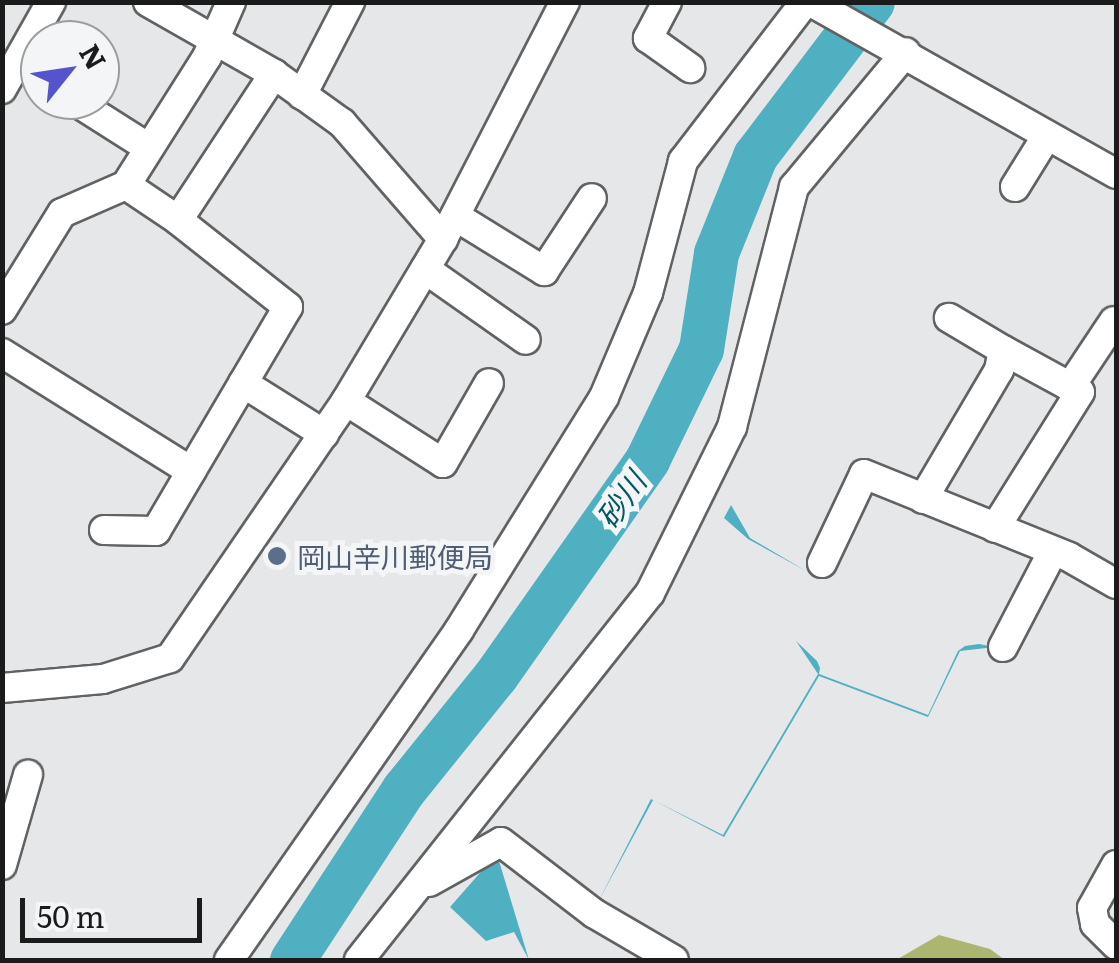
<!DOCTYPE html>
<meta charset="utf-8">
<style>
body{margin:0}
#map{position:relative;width:1119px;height:963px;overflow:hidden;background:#e6e7e9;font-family:Literata,"Noto Sans JP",serif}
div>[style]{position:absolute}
.forest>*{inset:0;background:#acb670}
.water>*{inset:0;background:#4eb0c1}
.river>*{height:45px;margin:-22.5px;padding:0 22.5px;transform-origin:22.5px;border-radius:22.5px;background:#4eb0c1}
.roads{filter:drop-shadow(2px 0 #616263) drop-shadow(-2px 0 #616263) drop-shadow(0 2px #616263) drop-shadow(0 -2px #616263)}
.minor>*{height:28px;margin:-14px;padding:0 14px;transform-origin:14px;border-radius:14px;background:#fff}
.dots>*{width:28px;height:28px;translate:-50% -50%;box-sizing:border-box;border:5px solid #f3f5f6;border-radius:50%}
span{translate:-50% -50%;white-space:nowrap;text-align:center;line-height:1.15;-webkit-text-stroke:10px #f3f5f6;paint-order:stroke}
.service-label{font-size:28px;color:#4e5e75}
.left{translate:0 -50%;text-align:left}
.water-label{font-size:30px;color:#005965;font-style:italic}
.frame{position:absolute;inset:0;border:5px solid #1a1b1b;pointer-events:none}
.north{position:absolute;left:20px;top:20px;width:100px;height:100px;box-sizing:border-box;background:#f3f5f6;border:2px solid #9c9e9e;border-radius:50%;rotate:60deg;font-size:28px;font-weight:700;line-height:40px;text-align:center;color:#1a1b1b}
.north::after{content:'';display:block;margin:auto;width:35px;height:45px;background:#5554cc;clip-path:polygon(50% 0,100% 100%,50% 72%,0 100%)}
.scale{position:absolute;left:20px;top:898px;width:182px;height:45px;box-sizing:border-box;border:5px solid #1a1b1b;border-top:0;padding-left:12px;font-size:30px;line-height:35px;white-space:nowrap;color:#1a1b1b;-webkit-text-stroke:8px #f3f5f6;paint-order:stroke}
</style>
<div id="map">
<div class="forest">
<div style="clip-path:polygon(939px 935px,990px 949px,1005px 960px,896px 960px)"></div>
</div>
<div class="water">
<div style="clip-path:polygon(731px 505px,750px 538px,806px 571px,748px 539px,724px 518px)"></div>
<div style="clip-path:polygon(796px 641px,817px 661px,820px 668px,819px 674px,928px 715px,958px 651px,965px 646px,979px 644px,995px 647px,960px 651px,928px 717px,819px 676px,724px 837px,653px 800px,597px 904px,651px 799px,723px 835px,818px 674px)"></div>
<div style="clip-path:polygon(493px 858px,499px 861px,529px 960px,514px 932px,486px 941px,450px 907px)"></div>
</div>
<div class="river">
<div style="left:292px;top:960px;width:204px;rotate:-56.8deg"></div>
<div style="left:404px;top:789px;width:146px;rotate:-51.1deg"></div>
<div style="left:496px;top:675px;width:263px;rotate:-54.9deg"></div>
<div style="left:647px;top:460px;width:123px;rotate:-64.1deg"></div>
<div style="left:701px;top:349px;width:97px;rotate:-81.1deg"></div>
<div style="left:716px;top:253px;width:105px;rotate:-68.1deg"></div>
<div style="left:755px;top:156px;width:193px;rotate:-52.8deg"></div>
</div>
<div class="roads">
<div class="minor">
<div style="left:148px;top:2px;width:145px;rotate:29.7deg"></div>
<div style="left:274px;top:74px;width:84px;rotate:35.8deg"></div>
<div style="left:342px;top:123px;width:154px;rotate:49deg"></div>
<div style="left:667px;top:2px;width:41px;rotate:117.8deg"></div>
<div style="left:648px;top:38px;width:52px;rotate:35.5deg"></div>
<div style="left:811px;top:2px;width:350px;rotate:29.4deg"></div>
<div style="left:2px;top:89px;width:100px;rotate:-60.6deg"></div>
<div style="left:302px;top:95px;width:105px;rotate:-62.7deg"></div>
<div style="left:78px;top:103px;width:84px;rotate:32.4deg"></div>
<div style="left:1015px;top:187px;width:59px;rotate:-58.2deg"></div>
<div style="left:455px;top:216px;width:105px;rotate:31.7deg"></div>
<div style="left:544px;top:271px;width:87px;rotate:-56.7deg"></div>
<div style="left:178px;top:220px;width:63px;rotate:-146.1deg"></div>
<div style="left:126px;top:185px;width:151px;rotate:-57.7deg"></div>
<div style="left:207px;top:57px;width:60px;rotate:-66.4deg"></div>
<div style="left:425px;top:269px;width:123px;rotate:35.1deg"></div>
<div style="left:2px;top:310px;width:114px;rotate:-58.3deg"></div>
<div style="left:62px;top:213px;width:70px;rotate:-23.6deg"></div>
<div style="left:2px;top:353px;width:223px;rotate:32deg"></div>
<div style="left:243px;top:383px;width:96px;rotate:32.2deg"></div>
<div style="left:1070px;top:387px;width:79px;rotate:-56.3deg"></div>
<div style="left:346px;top:401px;width:115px;rotate:32.6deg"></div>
<div style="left:443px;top:463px;width:92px;rotate:-60.1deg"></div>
<div style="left:923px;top:499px;width:150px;rotate:-59.5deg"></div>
<div style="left:999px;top:370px;width:20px;rotate:-79deg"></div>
<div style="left:1003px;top:350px;width:63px;rotate:-149.3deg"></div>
<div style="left:995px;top:528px;width:160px;rotate:-58deg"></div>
<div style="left:1080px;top:392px;width:88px;rotate:-151.4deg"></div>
<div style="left:104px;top:530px;width:52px;rotate:1.1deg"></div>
<div style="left:156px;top:531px;width:260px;rotate:-59.5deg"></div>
<div style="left:288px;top:307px;width:140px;rotate:-141.7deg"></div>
<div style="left:178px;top:220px;width:175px;rotate:-56.7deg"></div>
<div style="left:822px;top:563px;width:98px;rotate:-64.7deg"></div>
<div style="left:864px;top:474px;width:221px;rotate:22deg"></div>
<div style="left:1069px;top:557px;width:54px;rotate:29.9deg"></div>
<div style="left:1003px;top:647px;width:108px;rotate:-62.5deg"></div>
<div style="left:2px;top:688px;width:101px;rotate:-5.1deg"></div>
<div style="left:103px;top:679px;width:70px;rotate:-17.4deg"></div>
<div style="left:170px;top:658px;width:311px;rotate:-55.6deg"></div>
<div style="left:346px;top:401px;width:189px;rotate:-59.1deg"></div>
<div style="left:443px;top:239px;width:267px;rotate:-62.8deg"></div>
<div style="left:2px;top:865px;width:94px;rotate:-73.9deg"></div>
<div style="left:1116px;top:865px;width:49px;rotate:119.2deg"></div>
<div style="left:1092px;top:908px;width:16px;rotate:79deg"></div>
<div style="left:1095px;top:924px;width:30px;rotate:45deg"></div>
<div style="left:429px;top:882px;width:82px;rotate:-29.1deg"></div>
<div style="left:501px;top:842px;width:118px;rotate:37.5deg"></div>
<div style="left:595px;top:914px;width:91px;rotate:30.2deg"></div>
<div style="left:229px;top:960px;width:402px;rotate:-55.1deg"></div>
<div style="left:459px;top:630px;width:274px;rotate:-58.1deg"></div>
<div style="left:604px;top:397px;width:113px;rotate:-67.1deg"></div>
<div style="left:648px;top:293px;width:137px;rotate:-75.1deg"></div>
<div style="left:683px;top:161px;width:200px;rotate:-52.5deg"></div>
<div style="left:359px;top:960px;width:468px;rotate:-51.6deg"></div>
<div style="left:650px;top:593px;width:185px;rotate:-63.7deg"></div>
<div style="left:732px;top:427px;width:248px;rotate:-75.5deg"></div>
<div style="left:794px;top:187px;width:175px;rotate:-50.3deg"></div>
</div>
</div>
<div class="dots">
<div style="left:277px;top:556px;background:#5c6f8a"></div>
</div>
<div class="service-label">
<span class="left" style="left:297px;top:556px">岡山辛川郵便局</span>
</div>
<div class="water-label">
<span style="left:620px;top:499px;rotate:-55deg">砂川</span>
</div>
<div class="frame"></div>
<div class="north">N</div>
<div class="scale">50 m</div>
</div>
